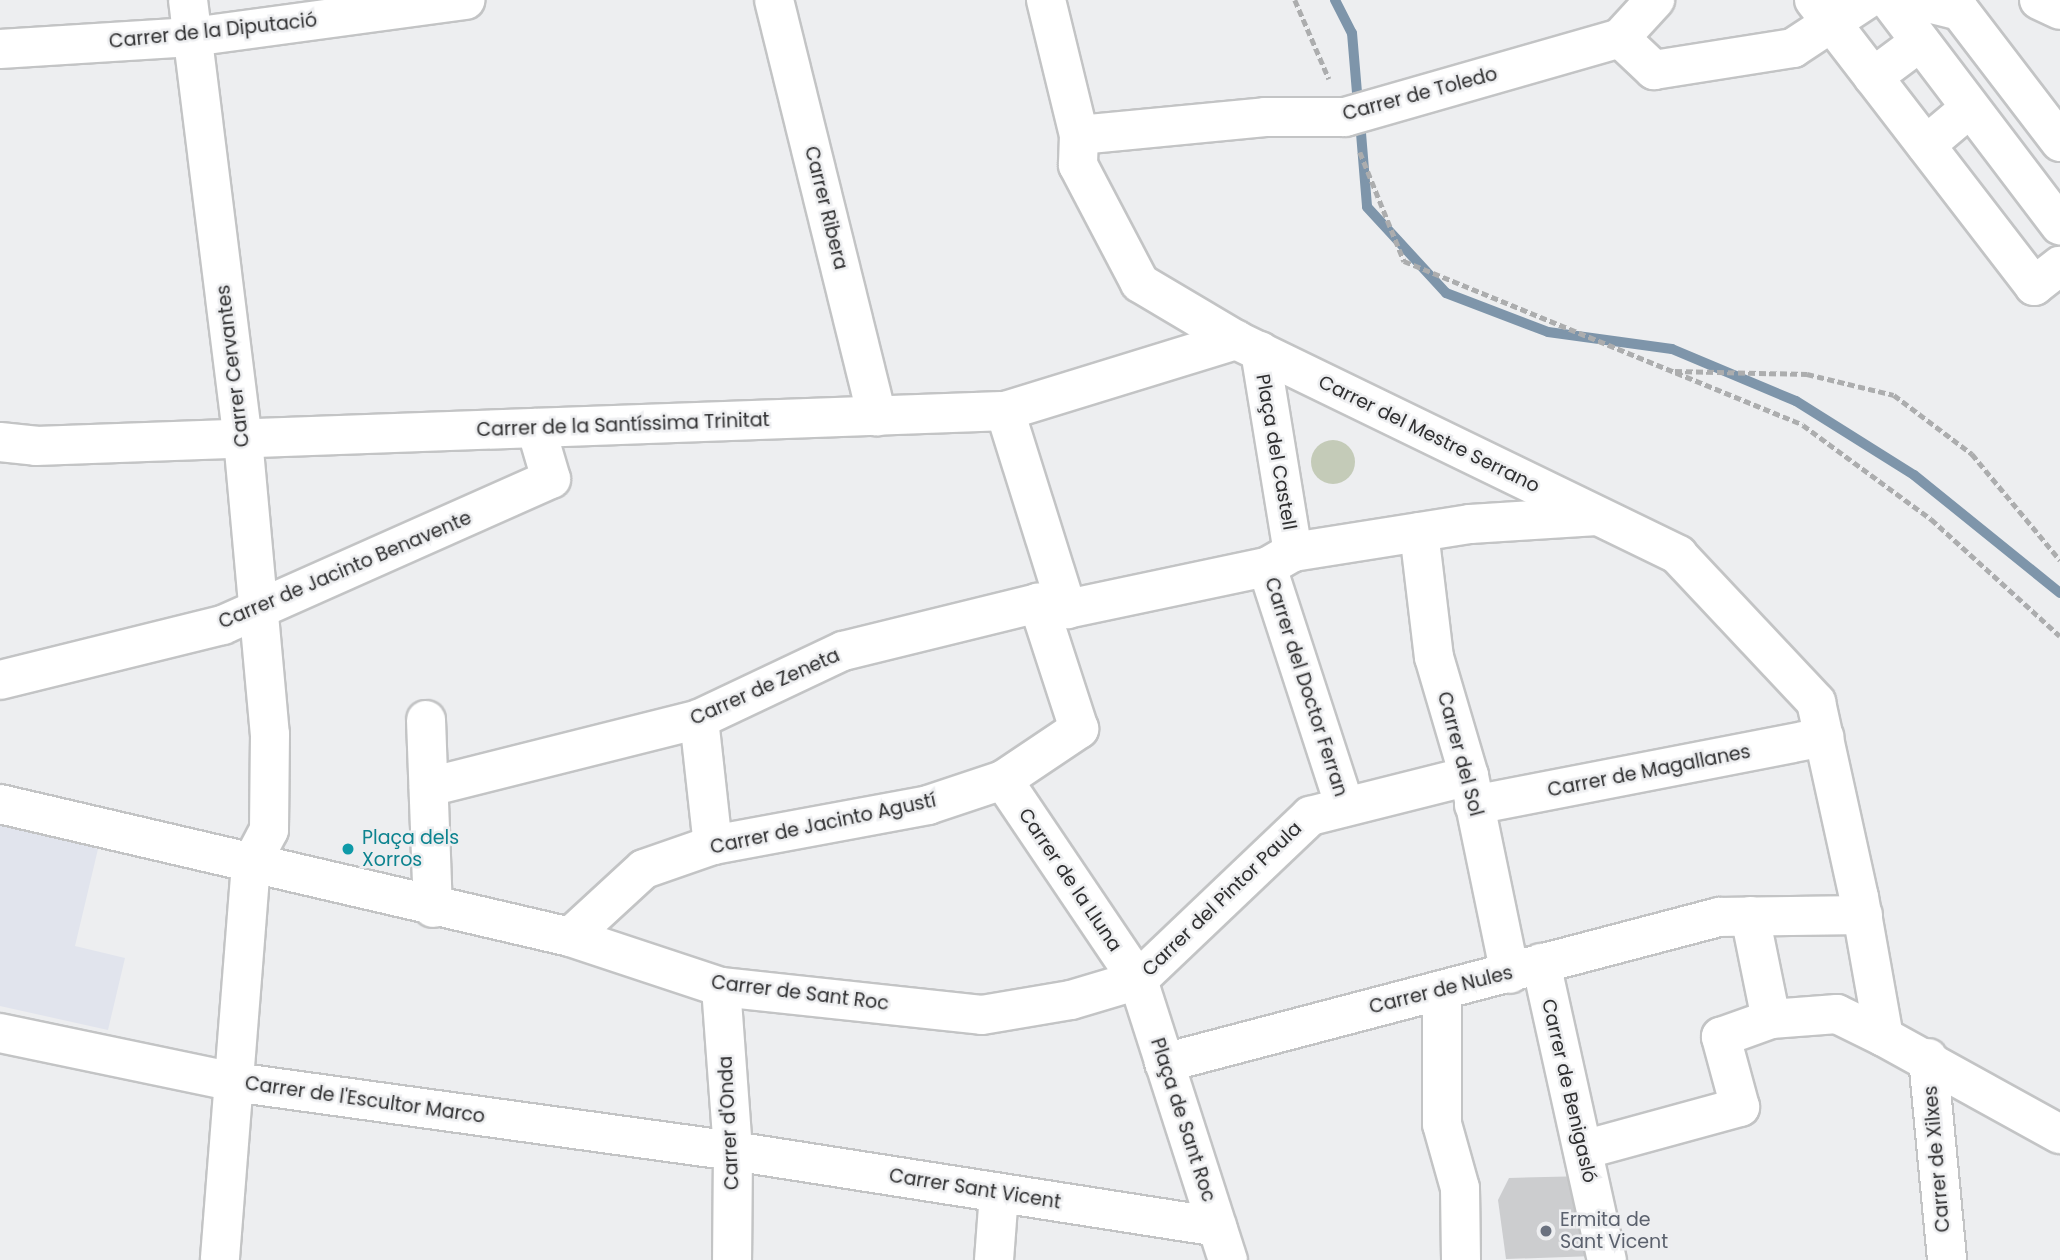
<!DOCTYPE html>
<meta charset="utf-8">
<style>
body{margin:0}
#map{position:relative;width:2060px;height:1260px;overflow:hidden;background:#edeef0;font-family:Poppins,sans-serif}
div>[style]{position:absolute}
.built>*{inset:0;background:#e1e4ed}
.green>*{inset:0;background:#c4cbb8}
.round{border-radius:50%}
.stream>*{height:10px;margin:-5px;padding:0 5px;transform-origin:5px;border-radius:5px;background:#7e95aa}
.building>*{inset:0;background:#cccdcf}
.path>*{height:4.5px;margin-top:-2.25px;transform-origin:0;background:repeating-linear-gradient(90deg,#acadae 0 7px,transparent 0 10.5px)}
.roads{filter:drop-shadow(2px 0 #c3c4c5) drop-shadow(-2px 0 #c3c4c5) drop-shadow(0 2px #c3c4c5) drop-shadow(0 -2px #c3c4c5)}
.street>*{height:38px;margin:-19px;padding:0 19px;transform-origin:19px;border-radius:19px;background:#fff}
.secondary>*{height:38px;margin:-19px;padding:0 19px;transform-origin:19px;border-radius:19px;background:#fff}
.dots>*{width:19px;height:19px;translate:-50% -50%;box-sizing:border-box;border:4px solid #edeef0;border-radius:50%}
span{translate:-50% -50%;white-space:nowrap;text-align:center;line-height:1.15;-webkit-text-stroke:5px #edeef0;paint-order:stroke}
.street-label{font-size:19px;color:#2f2f30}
.culture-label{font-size:19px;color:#0d838f}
.left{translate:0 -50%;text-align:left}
.worship-label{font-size:19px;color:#5b616d}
</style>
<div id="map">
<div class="built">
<div style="clip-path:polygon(0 821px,98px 849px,75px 946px,125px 958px,108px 1030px,0 1006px)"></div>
</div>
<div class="green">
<div class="round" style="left:1311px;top:440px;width:44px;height:44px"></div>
</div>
<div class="stream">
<div style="left:1335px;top:0;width:37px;rotate:63deg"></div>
<div style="left:1352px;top:33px;width:72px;rotate:85.2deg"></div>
<div style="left:1360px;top:121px;width:86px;rotate:85.3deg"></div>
<div style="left:1367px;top:207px;width:117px;rotate:47.4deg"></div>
<div style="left:1446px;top:293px;width:109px;rotate:20.9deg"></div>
<div style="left:1548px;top:332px;width:125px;rotate:7.8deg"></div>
<div style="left:1672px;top:349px;width:134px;rotate:22.8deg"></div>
<div style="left:1796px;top:401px;width:139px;rotate:32.1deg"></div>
<div style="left:1914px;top:475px;width:188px;rotate:38.9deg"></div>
</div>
<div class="building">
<div style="clip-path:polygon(1588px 1176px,1595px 1256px,1506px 1259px,1498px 1200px,1509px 1178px)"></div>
</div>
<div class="path">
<div style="left:1295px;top:0;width:86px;rotate:66.7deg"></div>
<div style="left:1360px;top:152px;width:118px;rotate:68deg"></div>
<div style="left:1404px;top:261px;width:431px;rotate:22.3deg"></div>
<div style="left:1803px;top:425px;width:159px;rotate:36.3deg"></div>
<div style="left:1931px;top:519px;width:174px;rotate:42.2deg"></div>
<div style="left:1675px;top:371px;width:132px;rotate:1.3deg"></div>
<div style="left:1807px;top:374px;width:89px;rotate:13.6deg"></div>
<div style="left:1894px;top:395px;width:98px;rotate:37.1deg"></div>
<div style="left:1972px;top:454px;width:138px;rotate:50.3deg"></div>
</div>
<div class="roads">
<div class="street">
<div style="left:188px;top:0;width:442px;rotate:82.9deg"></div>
<div style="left:243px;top:439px;width:296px;rotate:84.8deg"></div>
<div style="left:270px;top:734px;width:96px;rotate:90.6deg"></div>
<div style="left:269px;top:830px;width:38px;rotate:118deg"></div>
<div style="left:251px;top:864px;width:397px;rotate:94.5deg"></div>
<div style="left:774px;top:0;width:429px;rotate:76.1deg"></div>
<div style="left:1046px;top:0;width:139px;rotate:76.3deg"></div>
<div style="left:1079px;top:135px;width:30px;rotate:92deg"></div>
<div style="left:1078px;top:165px;width:133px;rotate:62.3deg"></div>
<div style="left:1140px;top:283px;width:112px;rotate:30.7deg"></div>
<div style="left:1236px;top:340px;width:492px;rotate:25.9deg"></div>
<div style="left:1678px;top:555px;width:202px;rotate:46.8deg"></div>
<div style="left:1816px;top:702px;width:200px;rotate:77.6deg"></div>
<div style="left:1859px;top:897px;width:142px;rotate:79.9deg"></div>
<div style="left:1884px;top:1037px;width:201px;rotate:28.9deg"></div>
<div style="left:1814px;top:0;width:361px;rotate:52.4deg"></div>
<div style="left:2034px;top:286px;width:33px;rotate:-38deg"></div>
<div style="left:1916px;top:0;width:45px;rotate:14deg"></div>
<div style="left:1960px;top:11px;width:165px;rotate:52.6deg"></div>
<div style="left:2039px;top:0;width:23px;rotate:25deg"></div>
<div style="left:1620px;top:38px;width:47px;rotate:43.3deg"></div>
<div style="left:1654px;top:70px;width:141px;rotate:-9deg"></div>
<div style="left:1793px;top:48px;width:87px;rotate:-33.3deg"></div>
<div style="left:0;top:49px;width:192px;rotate:-3.6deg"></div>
<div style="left:192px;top:37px;width:276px;rotate:-7.7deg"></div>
<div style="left:1873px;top:77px;width:59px;rotate:-36.7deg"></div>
<div style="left:1079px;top:135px;width:187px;rotate:-5.5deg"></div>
<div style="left:1265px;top:117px;width:80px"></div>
<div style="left:1345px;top:117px;width:286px;rotate:-16deg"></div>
<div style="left:1620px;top:38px;width:52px;rotate:-47.4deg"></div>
<div style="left:1926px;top:145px;width:57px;rotate:-40.1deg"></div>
<div style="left:1260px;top:351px;width:204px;rotate:80.7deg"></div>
<div style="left:1005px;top:411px;width:207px;rotate:72.6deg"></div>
<div style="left:0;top:442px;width:36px;rotate:6deg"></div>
<div style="left:36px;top:446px;width:970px;rotate:-2.07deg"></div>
<div style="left:1005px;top:411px;width:242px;rotate:-17.1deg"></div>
<div style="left:1419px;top:532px;width:126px;rotate:83.2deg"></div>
<div style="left:1434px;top:657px;width:124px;rotate:73.6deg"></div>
<div style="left:1469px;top:776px;width:202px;rotate:78.3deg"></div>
<div style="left:1267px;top:567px;width:252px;rotate:72deg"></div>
<div style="left:0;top:680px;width:230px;rotate:-13.9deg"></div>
<div style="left:223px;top:625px;width:359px;rotate:-24deg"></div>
<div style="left:551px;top:479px;width:53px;rotate:-106.4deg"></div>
<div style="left:699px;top:719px;width:127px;rotate:83.7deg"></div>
<div style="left:426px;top:720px;width:188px;rotate:87.9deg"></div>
<div style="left:1003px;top:780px;width:241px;rotate:56deg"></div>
<div style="left:1138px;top:980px;width:294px;rotate:72.2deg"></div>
<div style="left:429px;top:787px;width:278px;rotate:-14.1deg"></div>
<div style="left:699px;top:719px;width:159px;rotate:-25.3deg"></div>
<div style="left:843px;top:651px;width:201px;rotate:-13.8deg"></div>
<div style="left:1038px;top:603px;width:30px;rotate:12deg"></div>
<div style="left:1067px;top:609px;width:204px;rotate:-11.9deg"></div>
<div style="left:1267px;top:567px;width:30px;rotate:-30deg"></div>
<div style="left:1293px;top:552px;width:179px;rotate:-9deg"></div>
<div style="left:1470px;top:524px;width:127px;rotate:-3.6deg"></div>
<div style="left:0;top:804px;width:585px;rotate:13.13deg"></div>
<div style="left:570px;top:937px;width:159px;rotate:18.3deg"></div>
<div style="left:721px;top:987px;width:262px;rotate:6.1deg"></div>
<div style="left:982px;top:1015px;width:90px;rotate:-9.6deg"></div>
<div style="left:1071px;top:1000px;width:70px;rotate:-16.6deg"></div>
<div style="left:1138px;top:980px;width:238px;rotate:-43.6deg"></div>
<div style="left:1310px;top:816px;width:164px;rotate:-14.1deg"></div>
<div style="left:1474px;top:805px;width:357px;rotate:-11deg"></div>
<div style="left:1750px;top:916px;width:105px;rotate:78.5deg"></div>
<div style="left:1771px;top:1019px;width:66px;rotate:-4.3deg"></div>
<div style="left:1837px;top:1014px;width:52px;rotate:26.1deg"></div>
<div style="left:570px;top:937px;width:100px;rotate:-42.6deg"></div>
<div style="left:644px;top:869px;width:73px;rotate:-19.2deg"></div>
<div style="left:713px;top:845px;width:219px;rotate:-10.5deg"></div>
<div style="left:928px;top:805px;width:79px;rotate:-18.4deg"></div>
<div style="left:1003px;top:780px;width:92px;rotate:-33.9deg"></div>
<div style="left:1079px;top:729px;width:133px;rotate:-108deg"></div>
<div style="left:1541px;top:963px;width:304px;rotate:77.5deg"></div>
<div style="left:721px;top:987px;width:164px;rotate:85.8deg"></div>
<div style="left:733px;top:1151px;width:109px;rotate:90.5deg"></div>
<div style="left:1442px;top:990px;width:134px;rotate:90deg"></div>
<div style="left:1442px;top:1124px;width:66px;rotate:74.3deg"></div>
<div style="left:1460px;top:1188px;width:72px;rotate:89.2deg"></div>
<div style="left:0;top:1033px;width:239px;rotate:11.8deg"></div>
<div style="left:234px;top:1082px;width:504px;rotate:7.87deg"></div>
<div style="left:733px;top:1151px;width:490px;rotate:8.9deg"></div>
<div style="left:1928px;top:1058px;width:203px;rotate:84.6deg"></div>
<div style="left:1164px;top:1063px;width:574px;rotate:-14.74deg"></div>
<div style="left:1719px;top:917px;width:144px;rotate:-0.8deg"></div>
<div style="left:1583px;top:1150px;width:163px;rotate:-15.3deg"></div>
<div style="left:1740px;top:1107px;width:73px;rotate:-105.2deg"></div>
<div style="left:1721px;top:1037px;width:53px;rotate:-19.8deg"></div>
<div style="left:994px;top:1260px;width:67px;rotate:-85.7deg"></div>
</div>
<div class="secondary">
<div style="left:1889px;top:0;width:283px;rotate:52.8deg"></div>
</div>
</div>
<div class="dots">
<div style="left:348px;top:849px;background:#0f9aa8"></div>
<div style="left:1546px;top:1231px;background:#6b7280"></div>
</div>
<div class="street-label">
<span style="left:213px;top:31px;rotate:-6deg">Carrer de la Diputació</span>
<span style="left:1420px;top:94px;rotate:-15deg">Carrer de Toledo</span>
<span style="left:826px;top:208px;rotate:76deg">Carrer Ribera</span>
<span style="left:233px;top:366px;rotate:-97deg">Carrer Cervantes</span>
<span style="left:623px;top:425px;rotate:-2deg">Carrer de la Santíssima Trinitat</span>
<span style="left:1429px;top:434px;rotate:26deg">Carrer del Mestre Serrano</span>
<span style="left:1276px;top:452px;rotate:80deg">Plaça del Castell</span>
<span style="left:345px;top:570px;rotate:-23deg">Carrer de Jacinto Benavente</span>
<span style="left:765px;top:687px;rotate:-24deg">Carrer de Zeneta</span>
<span style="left:1306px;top:687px;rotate:72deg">Carrer del Doctor Ferran</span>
<span style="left:1460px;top:754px;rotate:75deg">Carrer del Sol</span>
<span style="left:1649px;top:771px;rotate:-11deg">Carrer de Magallanes</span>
<span style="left:823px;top:824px;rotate:-12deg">Carrer de Jacinto Agustí</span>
<span style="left:1070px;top:880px;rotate:56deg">Carrer de la Lluna</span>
<span style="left:1222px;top:899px;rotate:-44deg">Carrer del Pintor Paula</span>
<span style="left:1441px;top:990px;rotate:-14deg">Carrer de Nules</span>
<span style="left:800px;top:993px;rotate:7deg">Carrer de Sant Roc</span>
<span style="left:1569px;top:1091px;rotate:77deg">Carrer de Benigasló</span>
<span style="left:365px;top:1100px;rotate:8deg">Carrer de l'Escultor Marco</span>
<span style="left:1183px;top:1120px;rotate:72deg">Plaça de Sant Roc</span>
<span style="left:729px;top:1123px;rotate:-93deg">Carrer d'Onda</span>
<span style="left:1937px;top:1159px;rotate:-95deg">Carrer de Xilxes</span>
<span style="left:975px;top:1189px;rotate:9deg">Carrer Sant Vicent</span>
</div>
<div class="culture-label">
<span class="left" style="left:362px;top:849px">Plaça dels<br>Xorros</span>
</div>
<div class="worship-label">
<span class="left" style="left:1560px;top:1231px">Ermita de<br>Sant Vicent</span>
</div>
</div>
